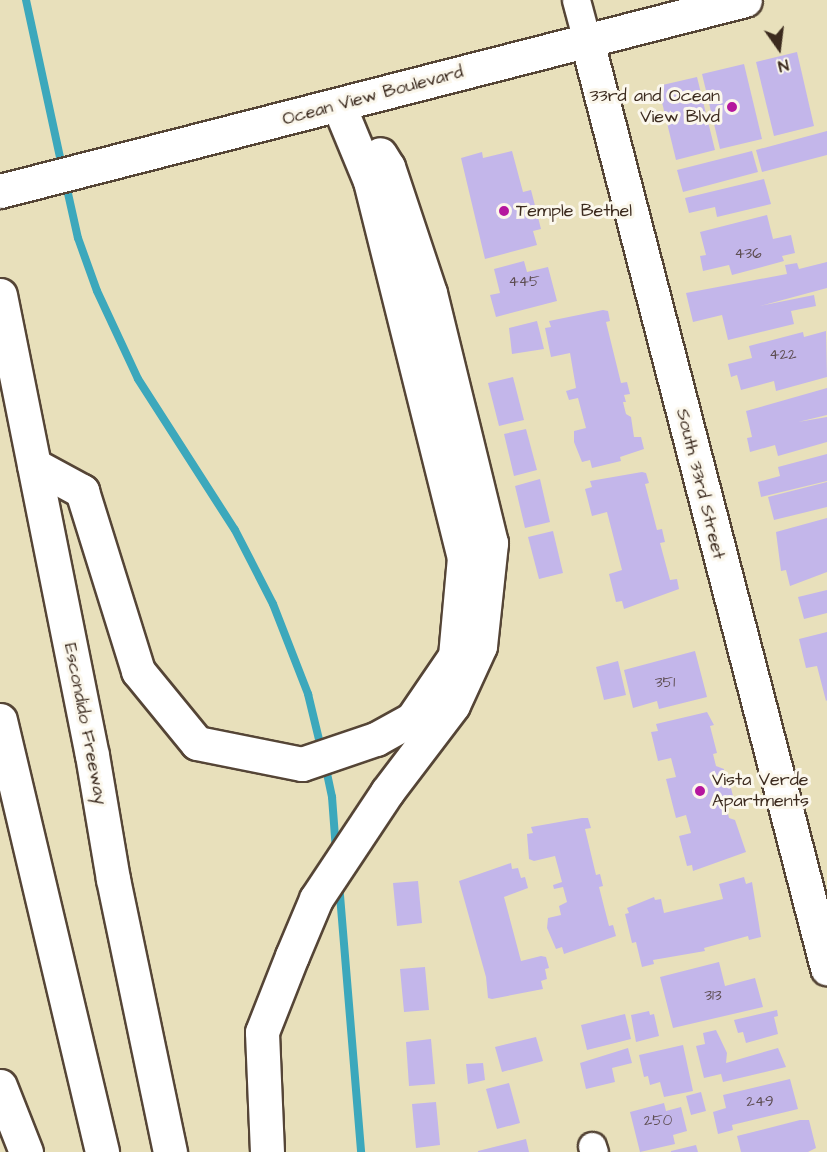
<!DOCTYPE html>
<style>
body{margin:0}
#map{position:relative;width:827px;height:1152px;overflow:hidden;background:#e8e0bb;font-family:"Architects Daughter",sans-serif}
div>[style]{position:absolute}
.stream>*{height:8px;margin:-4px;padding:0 4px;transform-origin:4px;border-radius:4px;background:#3ca8bc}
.building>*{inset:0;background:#c3b6ea}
.roads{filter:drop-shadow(2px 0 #554536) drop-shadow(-2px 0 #554536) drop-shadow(0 2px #554536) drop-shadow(0 -2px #554536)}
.minor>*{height:27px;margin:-13.5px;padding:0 13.5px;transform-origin:13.5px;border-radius:13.5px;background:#fff}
.tertiary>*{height:33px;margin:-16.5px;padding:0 16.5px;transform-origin:16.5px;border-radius:16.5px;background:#fff}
.secondary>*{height:33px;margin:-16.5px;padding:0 16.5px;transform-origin:16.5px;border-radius:16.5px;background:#fff}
.motorway>*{height:33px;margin:-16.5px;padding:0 16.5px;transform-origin:16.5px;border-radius:16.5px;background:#fff}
.dots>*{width:16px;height:16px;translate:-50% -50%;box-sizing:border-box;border:3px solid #fbf7ec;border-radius:50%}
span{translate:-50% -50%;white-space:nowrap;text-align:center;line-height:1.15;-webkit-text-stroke:6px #fbf7ec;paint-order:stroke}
.number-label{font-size:15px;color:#5d4d51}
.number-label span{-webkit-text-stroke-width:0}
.street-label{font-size:18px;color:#3b2a1e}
.poi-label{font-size:18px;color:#3b2a1e}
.right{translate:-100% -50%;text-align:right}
.left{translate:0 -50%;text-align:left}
.north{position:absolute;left:749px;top:18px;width:60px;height:60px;-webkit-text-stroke:4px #fbf7ec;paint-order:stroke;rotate:166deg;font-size:16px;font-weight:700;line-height:24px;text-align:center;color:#3b2a1e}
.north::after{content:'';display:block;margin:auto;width:21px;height:27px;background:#3b2a1e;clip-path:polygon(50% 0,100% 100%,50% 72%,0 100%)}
</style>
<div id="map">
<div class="stream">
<div style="left:26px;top:0;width:171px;rotate:77.8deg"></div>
<div style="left:65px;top:180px;width:59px;rotate:77.4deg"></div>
<div style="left:78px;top:238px;width:56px;rotate:70.3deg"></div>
<div style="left:97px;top:291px;width:97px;rotate:65deg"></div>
<div style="left:138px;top:379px;width:179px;rotate:57.3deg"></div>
<div style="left:235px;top:530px;width:83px;rotate:62.8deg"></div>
<div style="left:273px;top:604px;width:97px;rotate:68.7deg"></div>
<div style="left:308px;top:694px;width:60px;rotate:76.4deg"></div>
<div style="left:325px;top:764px;width:34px;rotate:78deg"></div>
<div style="left:332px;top:797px;width:53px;rotate:85.7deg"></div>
<div style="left:339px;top:883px;width:270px;rotate:85.3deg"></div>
</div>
<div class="building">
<div style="clip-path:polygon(797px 52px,814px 126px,774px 136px,756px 62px)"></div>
<div style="clip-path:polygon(744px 64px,762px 139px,720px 149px,702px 74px)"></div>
<div style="clip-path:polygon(697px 77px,715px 150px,676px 160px,658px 86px)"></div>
<div style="clip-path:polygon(827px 131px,827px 155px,762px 172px,756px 150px)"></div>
<div style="clip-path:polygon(512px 151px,523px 192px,531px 190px,541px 229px,533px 231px,537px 245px,485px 259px,461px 158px,482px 152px,483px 158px)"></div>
<div style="clip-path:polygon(752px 151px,758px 172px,683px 192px,677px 170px)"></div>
<div style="clip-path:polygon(764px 179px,771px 204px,717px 217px,715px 207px,689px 213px,685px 198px)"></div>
<div style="clip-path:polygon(767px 215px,773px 239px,791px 235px,795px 253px,782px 256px,784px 261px,732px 275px,729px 265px,703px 271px,700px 256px,706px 255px,700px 232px)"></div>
<div style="clip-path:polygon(524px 261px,527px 272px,548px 267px,557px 301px,496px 317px,490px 295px,500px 293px,494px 269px)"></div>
<div style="clip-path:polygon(827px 262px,827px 288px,760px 306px,814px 295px,816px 306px,791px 311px,794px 324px,728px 340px,722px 315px,693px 322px,686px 293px,787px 274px,785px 265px,797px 263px,799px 269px)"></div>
<div style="clip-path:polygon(603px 310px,608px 311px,610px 321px,606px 322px,621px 383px,627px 382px,630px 394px,624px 395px,626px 402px,623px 402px,626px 414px,631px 417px,634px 437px,641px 437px,644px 449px,620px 457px,621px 461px,592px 468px,590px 460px,582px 462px,574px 442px,574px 431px,586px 428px,578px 398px,569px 400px,566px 391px,576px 388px,570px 353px,551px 357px,545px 328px,551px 327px,549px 321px)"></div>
<div style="clip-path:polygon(537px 321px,544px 349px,512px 354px,509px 328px)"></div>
<div style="clip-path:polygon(826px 331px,827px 377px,776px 391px,774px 381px,741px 390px,737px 375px,731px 377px,728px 364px,752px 358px,749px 346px,803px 332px,804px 337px)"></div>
<div style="clip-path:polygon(513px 377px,524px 420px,499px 426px,488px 383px)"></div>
<div style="clip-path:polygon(827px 388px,827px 415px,798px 422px,827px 417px,827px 442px,778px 456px,775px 445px,750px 452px,747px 438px,752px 437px,746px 411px)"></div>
<div style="clip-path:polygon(526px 429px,537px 470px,514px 476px,504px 434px)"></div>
<div style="clip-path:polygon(827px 454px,827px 481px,761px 497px,758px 482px,780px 476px,778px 467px)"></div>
<div style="clip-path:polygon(642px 472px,646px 473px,649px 483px,645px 484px,657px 530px,662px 529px,665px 542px,660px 543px,670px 580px,677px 579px,679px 589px,624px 609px,622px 601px,616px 602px,609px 574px,622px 570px,607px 512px,592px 516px,585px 489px,592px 487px,590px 481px)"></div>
<div style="clip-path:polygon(540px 479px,550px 522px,525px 528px,515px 486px)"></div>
<div style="clip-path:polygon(827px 482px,827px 507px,774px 520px,768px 497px)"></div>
<div style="clip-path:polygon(827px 518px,827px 572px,790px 586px,786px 570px,781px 571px,776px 532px)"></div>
<div style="clip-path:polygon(553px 531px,563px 573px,539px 579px,528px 537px)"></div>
<div style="clip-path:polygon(827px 590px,827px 613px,804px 619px,798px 597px)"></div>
<div style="clip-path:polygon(827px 632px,827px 700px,826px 701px,817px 666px,806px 668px,799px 639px)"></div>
<div style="clip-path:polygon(695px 651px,707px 697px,659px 709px,657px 701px,633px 708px,624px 670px)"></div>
<div style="clip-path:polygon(618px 661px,626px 695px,604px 700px,596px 667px)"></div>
<div style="clip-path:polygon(707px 712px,714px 725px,710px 726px,717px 753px,713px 754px,716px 766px,724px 769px,725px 785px,730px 784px,733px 796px,726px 805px,729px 818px,735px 820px,746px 852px,693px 871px,692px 865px,687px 866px,679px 836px,691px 833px,686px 815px,676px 818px,666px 779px,676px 777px,671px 758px,658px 761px,651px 732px,658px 731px,656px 724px)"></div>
<div style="clip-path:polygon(582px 818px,588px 818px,591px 828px,585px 829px,596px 875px,600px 874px,603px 886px,599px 887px,609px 926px,613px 925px,616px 936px,564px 954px,562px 947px,556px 949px,547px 928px,548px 918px,561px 915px,559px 906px,567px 902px,563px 887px,554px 889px,553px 885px,562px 882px,555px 856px,534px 861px,529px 859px,527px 834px,533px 833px,531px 827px)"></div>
<div style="clip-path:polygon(511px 863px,512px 869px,518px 868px,521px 878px,525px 877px,528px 888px,504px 897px,521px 961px,541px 956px,546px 957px,549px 968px,545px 969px,547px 979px,541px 981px,543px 989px,492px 999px,488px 998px,486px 977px,459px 881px)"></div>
<div style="clip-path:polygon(744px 877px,746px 884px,752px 882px,761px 937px,749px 940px,748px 936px,704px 948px,705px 951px,653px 960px,654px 964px,642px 967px,636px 942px,632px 943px,625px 914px,629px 913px,627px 908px,654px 897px,655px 900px,661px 899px,664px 913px,723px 899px,719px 884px)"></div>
<div style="clip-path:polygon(418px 881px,422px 923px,397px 926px,393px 883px)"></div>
<div style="clip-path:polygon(719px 962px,725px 986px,755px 978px,763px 1007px,673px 1028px,660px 977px)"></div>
<div style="clip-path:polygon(425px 967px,429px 1010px,404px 1012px,400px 969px)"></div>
<div style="clip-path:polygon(777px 1010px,778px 1016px,774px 1017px,778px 1034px,746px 1043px,743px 1032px,738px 1033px,734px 1020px)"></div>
<div style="clip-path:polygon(649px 1011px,650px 1015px,654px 1014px,659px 1036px,636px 1042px,631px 1015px)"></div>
<div style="clip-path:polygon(625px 1014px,631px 1039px,587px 1050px,581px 1025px)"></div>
<div style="clip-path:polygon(716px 1030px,727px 1053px,726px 1063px,778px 1048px,786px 1067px,723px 1082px,721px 1074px,704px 1078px,696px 1046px,705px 1044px,703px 1033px)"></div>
<div style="clip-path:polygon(536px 1037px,543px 1061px,502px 1072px,495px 1047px)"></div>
<div style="clip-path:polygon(431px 1039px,435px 1084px,409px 1086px,406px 1042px)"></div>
<div style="clip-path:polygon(683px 1045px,693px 1091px,664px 1097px,660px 1082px,650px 1085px,648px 1076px,644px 1077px,639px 1055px)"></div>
<div style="clip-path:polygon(628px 1048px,632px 1063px,612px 1068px,615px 1082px,586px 1089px,580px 1063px)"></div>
<div style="clip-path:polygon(483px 1063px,485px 1080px,468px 1084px,466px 1064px)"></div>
<div style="clip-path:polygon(790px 1079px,798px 1109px,732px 1125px,733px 1130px,718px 1134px,713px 1112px,726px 1108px,723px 1095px)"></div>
<div style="clip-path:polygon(509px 1083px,520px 1123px,497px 1129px,486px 1089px)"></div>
<div style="clip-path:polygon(701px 1092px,706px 1111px,691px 1115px,686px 1096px)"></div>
<div style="clip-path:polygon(436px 1102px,440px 1145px,416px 1148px,412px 1104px)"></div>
<div style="clip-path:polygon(664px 1103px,666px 1111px,681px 1107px,687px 1131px,673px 1135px,675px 1144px,640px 1152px,630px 1112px)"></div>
<div style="clip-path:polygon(800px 1120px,809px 1120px,816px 1148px,808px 1152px,741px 1152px,737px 1136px)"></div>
<div style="clip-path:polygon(526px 1139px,529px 1152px,478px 1152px,478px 1151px)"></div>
<div style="clip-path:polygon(696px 1145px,698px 1152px,671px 1152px,671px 1151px)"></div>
</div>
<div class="roads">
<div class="minor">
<div style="left:576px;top:0;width:42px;rotate:75deg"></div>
<div style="left:592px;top:1146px;width:6px;rotate:72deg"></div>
</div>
<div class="tertiary">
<div style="left:587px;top:41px;width:958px;rotate:75.48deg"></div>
</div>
<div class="secondary">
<div style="left:0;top:191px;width:769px;rotate:-14.38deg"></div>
</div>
<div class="motorway">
<div style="left:0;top:295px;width:469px;rotate:78.7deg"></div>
<div style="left:92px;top:755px;width:126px;rotate:80.4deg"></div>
<div style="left:113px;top:879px;width:279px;rotate:78.2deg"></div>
<div style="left:34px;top:465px;width:55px;rotate:28.4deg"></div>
<div style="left:82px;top:491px;width:189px;rotate:72.7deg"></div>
<div style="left:138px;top:671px;width:93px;rotate:50.7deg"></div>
<div style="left:197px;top:743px;width:107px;rotate:11.3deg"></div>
<div style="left:302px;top:764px;width:78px;rotate:-18.7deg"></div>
<div style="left:376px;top:739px;width:41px;rotate:-29.1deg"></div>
<div style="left:412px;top:719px;width:76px;rotate:-55.7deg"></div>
<div style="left:455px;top:656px;width:98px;rotate:-84.8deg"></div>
<div style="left:464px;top:558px;width:389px;rotate:-104deg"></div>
<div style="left:370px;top:181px;width:81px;rotate:-112.5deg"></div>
<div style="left:0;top:720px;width:444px;rotate:76.7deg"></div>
<div style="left:0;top:1086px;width:71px;rotate:68.5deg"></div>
<div style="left:267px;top:1152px;width:120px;rotate:-92.4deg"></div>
<div style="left:262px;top:1032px;width:82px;rotate:-68.5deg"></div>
<div style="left:292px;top:956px;width:62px;rotate:-67.2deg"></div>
<div style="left:316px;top:899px;width:128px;rotate:-56.4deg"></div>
<div style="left:387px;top:792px;width:109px;rotate:-52.8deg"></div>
<div style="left:453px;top:705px;width:65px;rotate:-65.4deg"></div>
<div style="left:480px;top:646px;width:104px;rotate:-83.9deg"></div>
<div style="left:491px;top:543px;width:257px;rotate:-103.7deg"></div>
<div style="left:430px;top:293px;width:133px;rotate:-108.4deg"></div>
<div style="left:388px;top:167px;width:15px;rotate:-122deg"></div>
</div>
</div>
<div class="dots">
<div style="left:732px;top:107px;background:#b5179e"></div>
<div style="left:504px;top:211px;background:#b5179e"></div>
<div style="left:700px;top:791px;background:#b5179e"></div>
</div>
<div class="number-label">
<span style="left:748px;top:254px">436</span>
<span style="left:524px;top:282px">445</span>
<span style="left:783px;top:355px">422</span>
<span style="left:665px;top:683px">351</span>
<span style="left:713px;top:996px">313</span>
<span style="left:760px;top:1102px">249</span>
<span style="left:658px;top:1121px">250</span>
</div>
<div class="street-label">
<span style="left:373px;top:96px;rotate:-15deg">Ocean View Boulevard</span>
<span style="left:700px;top:484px;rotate:76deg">South 33rd Street</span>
<span style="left:85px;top:724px;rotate:79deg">Escondido Freeway</span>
</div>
<div class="poi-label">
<span class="right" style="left:720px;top:107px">33rd and Ocean<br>View Blvd</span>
<span class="left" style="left:516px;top:211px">Temple Bethel</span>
<span class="left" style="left:712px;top:791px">Vista Verde<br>Apartments</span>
</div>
<div class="north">N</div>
</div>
